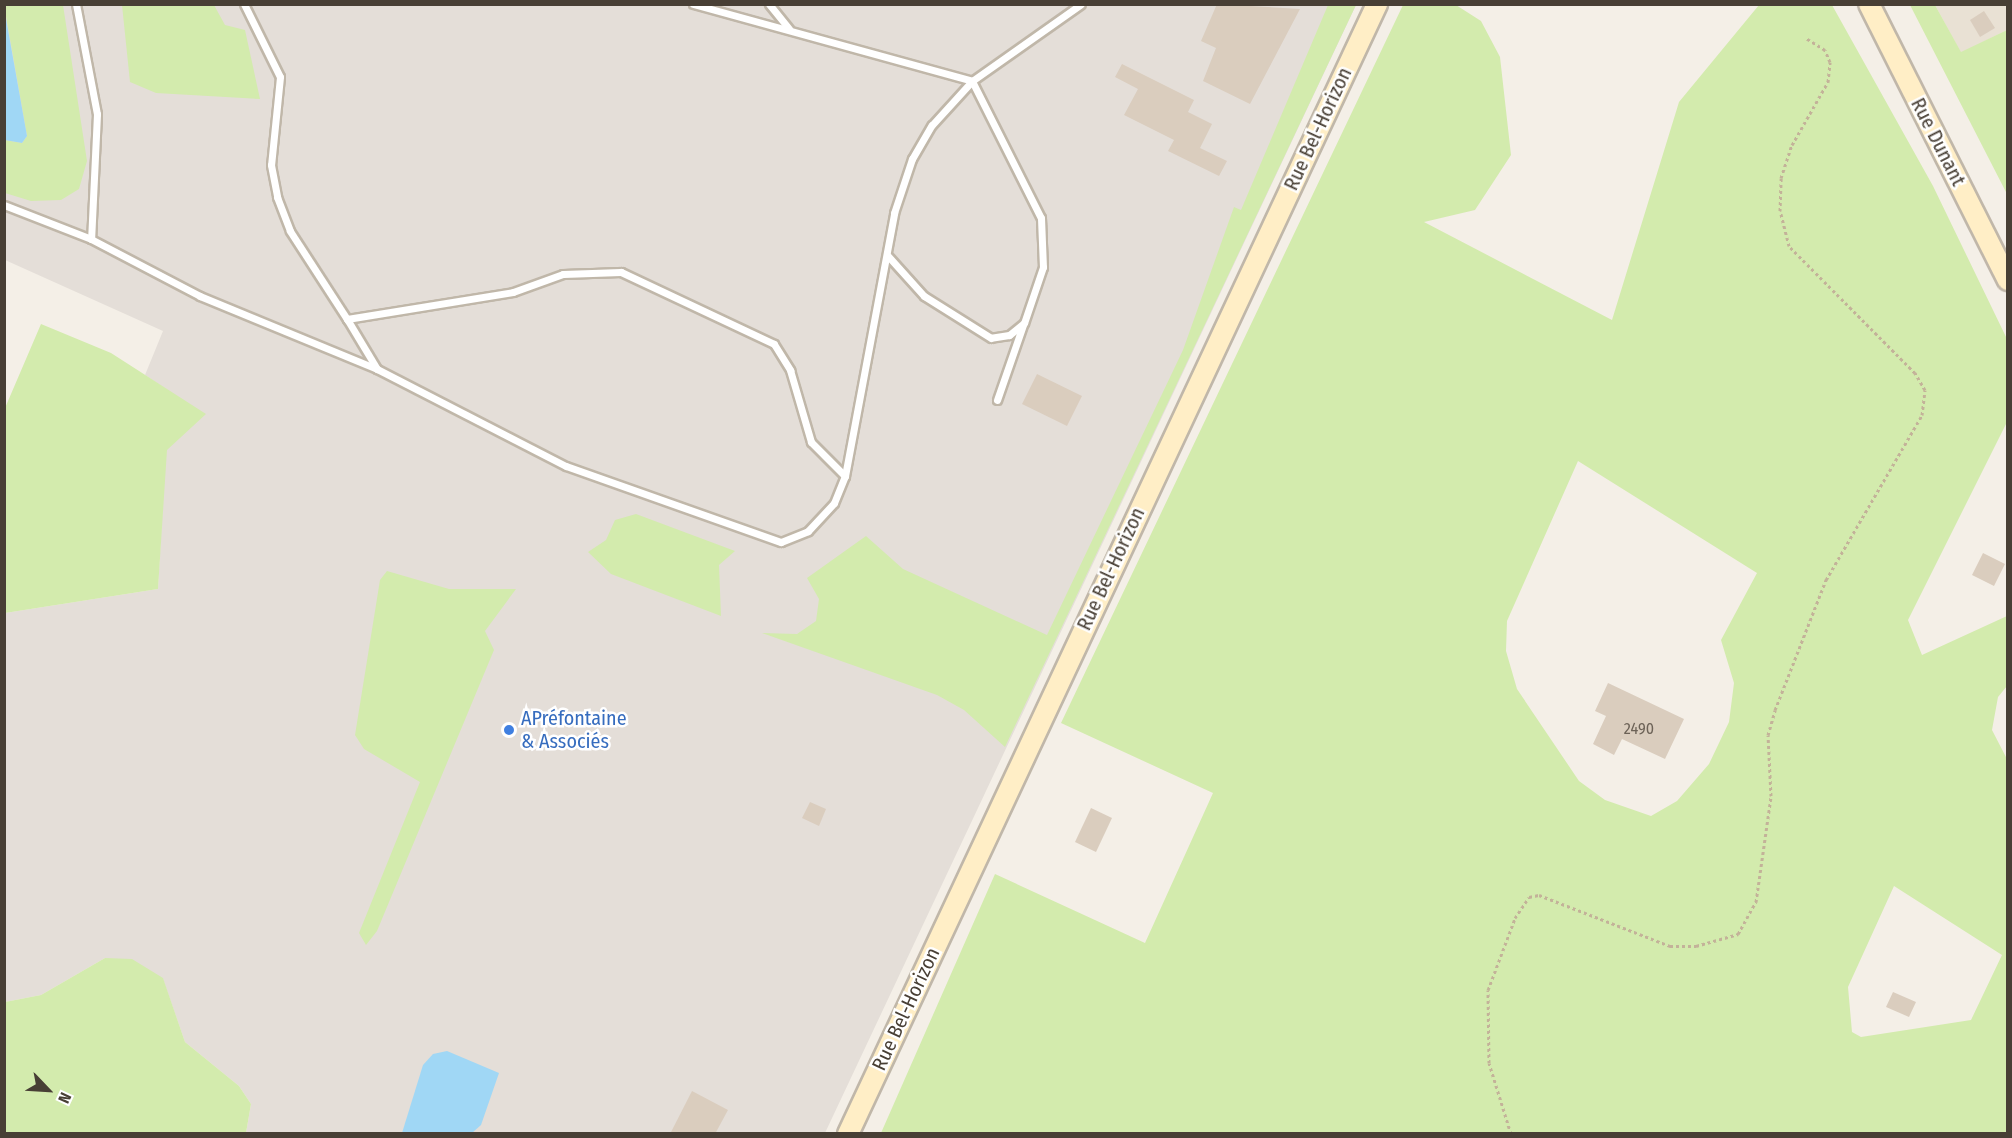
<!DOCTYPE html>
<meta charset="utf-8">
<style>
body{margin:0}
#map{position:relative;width:2012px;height:1138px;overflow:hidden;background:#f4efe7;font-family:"Fira Sans Condensed",sans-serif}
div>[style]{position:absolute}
.residential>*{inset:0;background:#e9e1d4}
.industrial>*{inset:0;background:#e4ded8}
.green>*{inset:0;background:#d3ebad}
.water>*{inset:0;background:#a0d7f5}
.building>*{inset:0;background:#dacdbe}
.path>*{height:3px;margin-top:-1.5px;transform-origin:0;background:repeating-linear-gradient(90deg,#c3b299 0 3px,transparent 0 6px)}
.roads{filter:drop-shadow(2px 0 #c0b7a9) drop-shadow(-2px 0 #c0b7a9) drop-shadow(0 2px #c0b7a9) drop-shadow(0 -2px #c0b7a9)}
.lane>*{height:7px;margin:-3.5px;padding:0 3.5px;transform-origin:3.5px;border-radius:3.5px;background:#fff}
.secondary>*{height:20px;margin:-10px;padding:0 10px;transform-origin:10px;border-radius:10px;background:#ffeec6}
.dots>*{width:16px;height:16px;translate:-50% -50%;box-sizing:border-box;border:3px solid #fff;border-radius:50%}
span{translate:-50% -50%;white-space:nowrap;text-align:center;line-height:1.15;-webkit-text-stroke:5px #fff;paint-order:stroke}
.number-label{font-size:16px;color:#6c6257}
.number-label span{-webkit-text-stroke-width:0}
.street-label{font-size:20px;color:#483f35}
.shop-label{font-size:20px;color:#366cbe}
.left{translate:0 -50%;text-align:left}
.frame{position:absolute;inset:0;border:6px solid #483f35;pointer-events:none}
.north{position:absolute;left:18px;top:1060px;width:60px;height:60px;-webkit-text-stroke:4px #fff;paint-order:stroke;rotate:115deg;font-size:16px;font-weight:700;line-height:24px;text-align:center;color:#483f35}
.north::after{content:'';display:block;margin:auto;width:21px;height:27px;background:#483f35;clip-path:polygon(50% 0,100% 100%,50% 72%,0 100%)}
</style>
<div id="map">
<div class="residential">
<div style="clip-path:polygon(1935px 5px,2007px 5px,2007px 30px,1961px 53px)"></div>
</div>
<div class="industrial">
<div style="clip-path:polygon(5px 5px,1356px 5px,825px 1133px,246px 1133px,251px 1104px,239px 1086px,185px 1042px,163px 979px,105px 958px,41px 995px,5px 1002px,5px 613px,158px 589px,169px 391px,145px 375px,163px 331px,5px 260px)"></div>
</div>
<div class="green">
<div style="clip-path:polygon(4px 5px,63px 5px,87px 161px,79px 189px,61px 200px,31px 201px,5px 193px,5px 140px,22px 143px,27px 136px)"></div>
<div style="clip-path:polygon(122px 5px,214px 5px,225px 25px,245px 30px,260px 99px,156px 93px,130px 82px)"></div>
<div style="clip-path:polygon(1328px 5px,1356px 5px,1005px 747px,964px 710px,937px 695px,762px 633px,797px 634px,816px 621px,819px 599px,807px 578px,866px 536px,903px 569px,1047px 635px,1183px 350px,1234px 207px,1241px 210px)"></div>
<div style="clip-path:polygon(evenodd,1403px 5px,1456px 5px,1481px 21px,1500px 57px,1511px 155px,1475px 210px,1424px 222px,1612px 320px,1679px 102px,1759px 5px,1832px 5px,1933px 186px,2007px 339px,2007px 422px,1908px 620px,1922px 655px,2007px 616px,2007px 686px,1998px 697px,1992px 730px,2008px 761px,2007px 1133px,881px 1133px,995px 874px,1145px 943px,1213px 793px,1061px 723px,1403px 5px,1578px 461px,1757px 573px,1721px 640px,1734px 683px,1729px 722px,1709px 764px,1677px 801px,1651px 816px,1605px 800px,1579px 781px,1517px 689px,1506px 651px,1507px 621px,1578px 461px,1403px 5px,1894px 886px,2002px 955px,1971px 1020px,1861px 1037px,1852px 1032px,1848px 987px,1894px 886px)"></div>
<div style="clip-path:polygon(1910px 5px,1935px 5px,1961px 52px,2007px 30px,2007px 194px)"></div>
<div style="clip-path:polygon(41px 324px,111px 353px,206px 414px,167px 450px,158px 589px,5px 613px,5px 408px)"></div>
<div style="clip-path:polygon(636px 514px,735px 551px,719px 565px,721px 616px,611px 574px,588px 552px,606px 540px,615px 520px)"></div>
<div style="clip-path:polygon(387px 571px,449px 589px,516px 589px,485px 631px,494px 650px,377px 931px,366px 945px,359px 933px,420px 782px,364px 749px,355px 735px,380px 580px)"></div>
<div style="clip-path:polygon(105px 958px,132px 959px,163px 978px,185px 1042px,239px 1086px,251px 1104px,246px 1133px,5px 1133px,5px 1002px,41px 995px)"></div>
</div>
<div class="water">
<div style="clip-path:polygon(5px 13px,27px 136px,22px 143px,5px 140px)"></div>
<div style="clip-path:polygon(447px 1051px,499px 1073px,481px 1125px,472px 1133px,402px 1133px,423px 1065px,433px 1054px)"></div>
</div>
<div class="building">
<div style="clip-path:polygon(1217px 4px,1300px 9px,1250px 104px,1203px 81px,1216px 48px,1201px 41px)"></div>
<div style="clip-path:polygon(1984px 11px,1995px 28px,1980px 37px,1970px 20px)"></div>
<div style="clip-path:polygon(1122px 64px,1194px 100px,1188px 112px,1212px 124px,1200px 148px,1227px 161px,1219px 176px,1168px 151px,1174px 140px,1124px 115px,1138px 89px,1115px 77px)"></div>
<div style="clip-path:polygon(1037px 374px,1082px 396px,1067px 426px,1022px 404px)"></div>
<div style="clip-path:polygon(1983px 553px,2005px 564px,1994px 586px,1972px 575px)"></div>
<div style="clip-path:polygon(1608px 683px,1684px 719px,1665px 759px,1622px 739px,1614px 755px,1593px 744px,1606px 716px,1595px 711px)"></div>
<div style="clip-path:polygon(810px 802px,826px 809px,819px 826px,802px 818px)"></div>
<div style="clip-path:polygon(1091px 808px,1112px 818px,1096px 852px,1075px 842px)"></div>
<div style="clip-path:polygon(1893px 992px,1916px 1002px,1909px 1017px,1886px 1007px)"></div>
<div style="clip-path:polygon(692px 1091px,728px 1110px,715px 1134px,670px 1134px)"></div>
</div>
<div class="path">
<div style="left:1511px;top:1134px;width:74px;rotate:-107.2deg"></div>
<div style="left:1489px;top:1063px;width:73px;rotate:-90.8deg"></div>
<div style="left:1488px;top:990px;width:77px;rotate:-69.4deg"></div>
<div style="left:1515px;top:918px;width:25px;rotate:-56deg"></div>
<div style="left:1529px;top:897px;width:10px;rotate:-11deg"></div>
<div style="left:1539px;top:895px;width:141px;rotate:21.3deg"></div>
<div style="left:1670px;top:946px;width:26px"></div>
<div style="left:1696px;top:946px;width:44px;rotate:-15.9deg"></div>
<div style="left:1738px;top:934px;width:37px;rotate:-61deg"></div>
<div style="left:1756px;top:902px;width:107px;rotate:-81.9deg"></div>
<div style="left:1771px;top:796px;width:61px;rotate:-92.8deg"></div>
<div style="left:1768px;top:735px;width:26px;rotate:-74deg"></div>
<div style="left:1775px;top:710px;width:140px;rotate:-68.6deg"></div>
<div style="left:1826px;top:580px;width:191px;rotate:-59.8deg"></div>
<div style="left:1922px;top:415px;width:25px;rotate:-83deg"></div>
<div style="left:1925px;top:390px;width:20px;rotate:-120deg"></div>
<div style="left:1915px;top:373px;width:179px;rotate:-134.8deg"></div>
<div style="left:1789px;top:246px;width:36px;rotate:-104deg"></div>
<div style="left:1780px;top:211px;width:33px;rotate:-88deg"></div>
<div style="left:1781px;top:178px;width:35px;rotate:-72deg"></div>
<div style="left:1792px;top:145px;width:73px;rotate:-60.3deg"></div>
<div style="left:1828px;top:82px;width:20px;rotate:-84deg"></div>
<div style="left:1830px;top:62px;width:13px;rotate:-113deg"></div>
<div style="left:1825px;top:50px;width:22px;rotate:-148deg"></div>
</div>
<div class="roads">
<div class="lane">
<div style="left:76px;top:4px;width:112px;rotate:79.2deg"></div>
<div style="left:97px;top:114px;width:125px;rotate:92.7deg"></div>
<div style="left:244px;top:4px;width:81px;rotate:63.7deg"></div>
<div style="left:280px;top:77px;width:88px;rotate:95.8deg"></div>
<div style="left:271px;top:165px;width:33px;rotate:79deg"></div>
<div style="left:277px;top:197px;width:36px;rotate:69deg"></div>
<div style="left:290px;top:231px;width:105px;rotate:57.1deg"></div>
<div style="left:347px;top:319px;width:168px;rotate:-9.2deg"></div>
<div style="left:513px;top:292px;width:53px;rotate:-19.8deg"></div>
<div style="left:563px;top:274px;width:58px;rotate:-2deg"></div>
<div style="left:621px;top:272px;width:169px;rotate:25.2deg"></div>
<div style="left:774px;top:344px;width:31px;rotate:58deg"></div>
<div style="left:790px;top:370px;width:75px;rotate:73.7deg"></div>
<div style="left:811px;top:442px;width:48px;rotate:45deg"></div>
<div style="left:693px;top:4px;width:289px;rotate:15.4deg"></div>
<div style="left:972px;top:81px;width:153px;rotate:63.3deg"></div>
<div style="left:1041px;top:218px;width:49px;rotate:87.7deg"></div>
<div style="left:1043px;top:267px;width:59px;rotate:108.7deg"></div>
<div style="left:1024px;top:323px;width:19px;rotate:141deg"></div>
<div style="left:1009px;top:335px;width:18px;rotate:171deg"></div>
<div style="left:991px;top:338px;width:79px;rotate:-147.9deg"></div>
<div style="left:924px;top:296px;width:54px;rotate:-132deg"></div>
<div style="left:769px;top:4px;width:32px;rotate:51deg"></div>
<div style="left:4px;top:205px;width:93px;rotate:21.3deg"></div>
<div style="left:91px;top:239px;width:123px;rotate:27.6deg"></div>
<div style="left:200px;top:296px;width:191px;rotate:22.4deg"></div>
<div style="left:377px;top:369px;width:212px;rotate:27.2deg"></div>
<div style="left:566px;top:466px;width:228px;rotate:19.5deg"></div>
<div style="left:781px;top:542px;width:29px;rotate:-22deg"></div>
<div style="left:808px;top:531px;width:38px;rotate:-47deg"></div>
<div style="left:834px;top:503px;width:29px;rotate:-68deg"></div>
<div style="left:845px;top:476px;width:268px;rotate:-79.4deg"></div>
<div style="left:894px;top:213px;width:57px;rotate:-71.6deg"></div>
<div style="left:912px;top:159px;width:39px;rotate:-60deg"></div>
<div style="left:932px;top:125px;width:59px;rotate:-47.7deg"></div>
<div style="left:972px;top:81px;width:133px;rotate:-35.2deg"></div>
<div style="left:347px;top:319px;width:58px;rotate:59deg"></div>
<div style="left:997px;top:400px;width:79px;rotate:-70.9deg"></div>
</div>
<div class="secondary">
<div style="left:1869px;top:4px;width:309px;rotate:63.3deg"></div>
<div style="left:848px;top:1134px;width:1248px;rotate:-64.91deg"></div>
</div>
</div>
<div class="dots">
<div style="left:509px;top:730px;background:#3f7fe0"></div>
</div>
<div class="number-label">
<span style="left:1639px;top:729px">2490</span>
</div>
<div class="street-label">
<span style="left:1318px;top:129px;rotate:-65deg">Rue Bel-Horizon</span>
<span style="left:1938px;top:142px;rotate:63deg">Rue Dunant</span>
<span style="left:1111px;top:569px;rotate:-65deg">Rue Bel-Horizon</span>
<span style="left:906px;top:1009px;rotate:-65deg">Rue Bel-Horizon</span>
</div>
<div class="shop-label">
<span class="left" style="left:521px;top:730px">APréfontaine<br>&amp; Associés</span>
</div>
<div class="frame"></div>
<div class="north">N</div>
</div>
